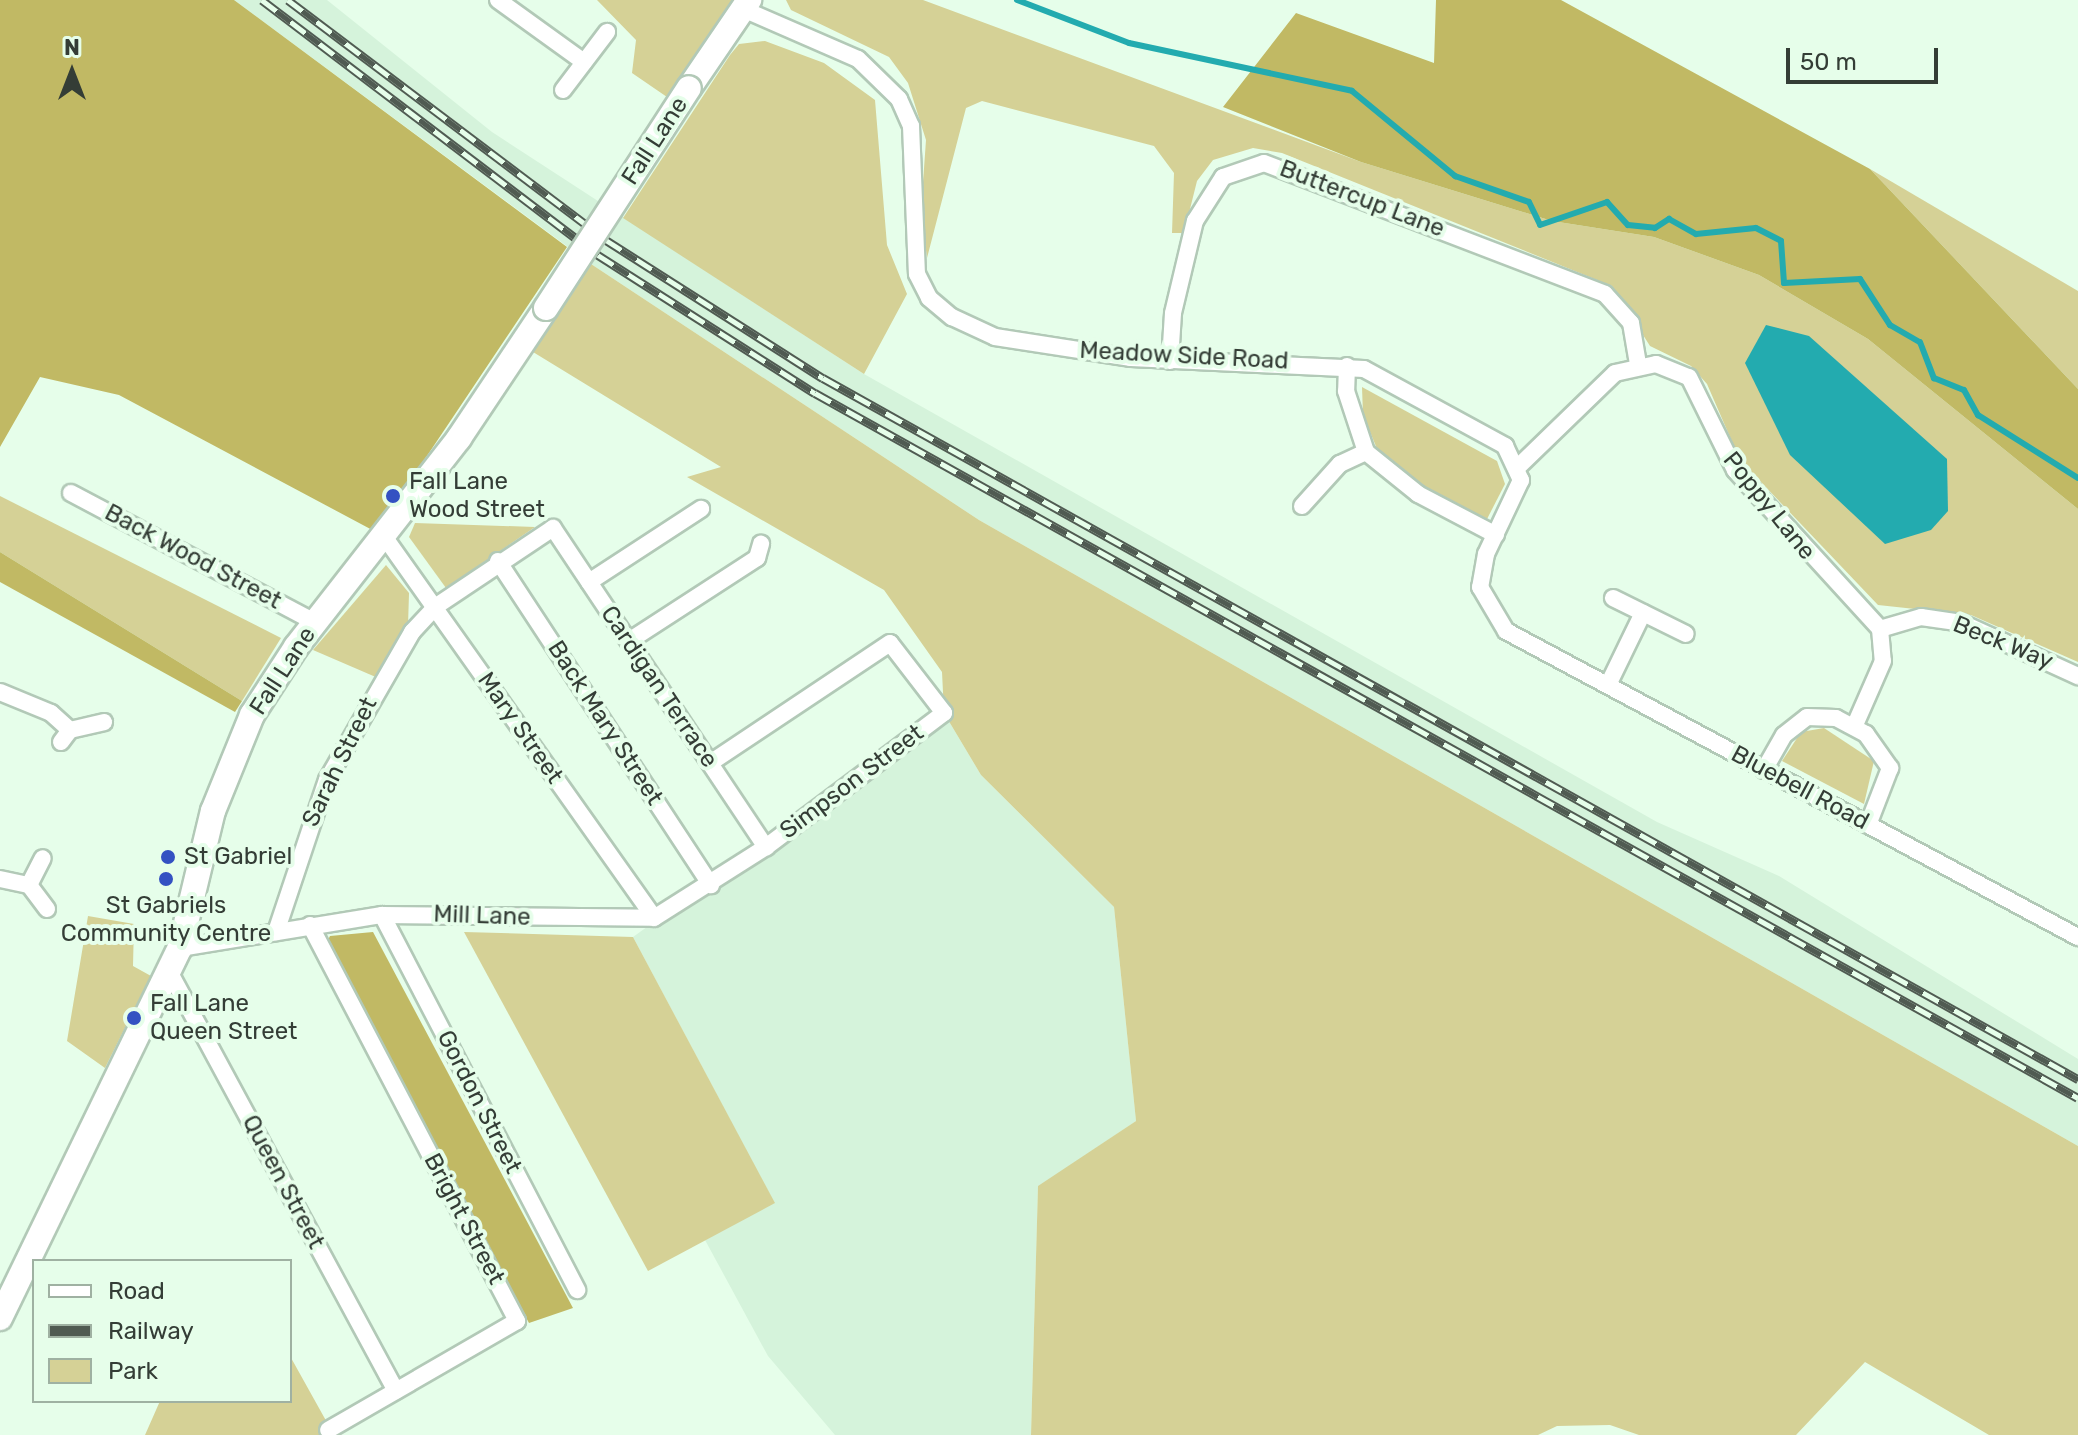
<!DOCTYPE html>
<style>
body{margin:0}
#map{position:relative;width:2078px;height:1435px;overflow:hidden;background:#e6feea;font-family:Rubik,sans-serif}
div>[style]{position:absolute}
.built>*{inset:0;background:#d5f3db}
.green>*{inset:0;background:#d5d196}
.forest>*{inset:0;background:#c1b964}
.water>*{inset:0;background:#23abaf}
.stream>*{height:6px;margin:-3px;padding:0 3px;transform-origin:3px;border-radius:3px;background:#23abaf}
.roads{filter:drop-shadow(2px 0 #b2c9b7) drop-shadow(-2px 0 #b2c9b7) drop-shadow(0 2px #b2c9b7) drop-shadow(0 -2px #b2c9b7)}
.street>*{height:16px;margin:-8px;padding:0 8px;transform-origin:8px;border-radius:8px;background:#fff}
.secondary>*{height:24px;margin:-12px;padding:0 12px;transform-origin:12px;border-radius:12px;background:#fff}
.rail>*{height:9px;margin-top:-4.5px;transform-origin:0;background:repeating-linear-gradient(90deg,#e6feea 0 18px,#505b52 0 36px);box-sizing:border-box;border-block:2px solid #505b52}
.bridges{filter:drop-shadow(2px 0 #b2c9b7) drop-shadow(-2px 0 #b2c9b7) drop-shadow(0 2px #b2c9b7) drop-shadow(0 -2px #b2c9b7)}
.secondary-bridge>*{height:24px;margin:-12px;padding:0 12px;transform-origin:12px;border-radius:12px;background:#fff}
.dots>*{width:22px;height:22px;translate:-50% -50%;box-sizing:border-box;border:4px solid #e6feea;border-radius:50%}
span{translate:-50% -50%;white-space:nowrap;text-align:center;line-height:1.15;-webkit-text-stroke:8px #e6feea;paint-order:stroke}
.street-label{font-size:24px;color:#343d36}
.poi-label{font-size:24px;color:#343d36}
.left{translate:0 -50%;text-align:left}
.legend{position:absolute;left:32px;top:1259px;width:260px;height:144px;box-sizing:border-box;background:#e6feea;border:2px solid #9fb1a2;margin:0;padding:10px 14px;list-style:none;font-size:24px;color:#343d36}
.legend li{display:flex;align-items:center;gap:16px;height:40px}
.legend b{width:40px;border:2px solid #9fb1a2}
.north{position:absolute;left:32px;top:32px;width:80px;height:80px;-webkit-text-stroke:6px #e6feea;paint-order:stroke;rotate:0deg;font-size:22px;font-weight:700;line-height:32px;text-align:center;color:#343d36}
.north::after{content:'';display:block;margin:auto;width:28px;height:36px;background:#343d36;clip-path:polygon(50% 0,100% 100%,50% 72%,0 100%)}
.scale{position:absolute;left:1786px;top:48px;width:152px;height:36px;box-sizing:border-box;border:4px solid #343d36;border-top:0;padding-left:10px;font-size:24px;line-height:28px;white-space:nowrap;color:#343d36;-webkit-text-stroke:6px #e6feea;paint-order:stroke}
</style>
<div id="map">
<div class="built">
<div style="clip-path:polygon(234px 0,327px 0,492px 132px,864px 374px,1657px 822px,1779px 876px,2078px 1059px,2078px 1146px,979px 520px,591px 264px)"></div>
<div style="clip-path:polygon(944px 713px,981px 775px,1114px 907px,1136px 1121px,1038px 1187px,1031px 1435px,835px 1435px,768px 1356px,705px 1240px,774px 1202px,633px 937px)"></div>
</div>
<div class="green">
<div style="clip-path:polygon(597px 0,732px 0,667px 97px,632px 73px,636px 40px)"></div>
<div style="clip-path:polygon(786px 0,923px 0,1361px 162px,1552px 221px,1654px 237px,1759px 275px,1868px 339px,2078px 509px,2078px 662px,1971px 615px,1878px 605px,1740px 460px,1707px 384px,1691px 366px,1650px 346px,1612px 286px,1282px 153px,1253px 148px,1213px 160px,1197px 181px,1184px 233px,1172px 233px,1174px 173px,1154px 146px,982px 101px,966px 108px,927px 258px,921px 211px,926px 140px,908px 83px,889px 57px,791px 10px)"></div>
<div style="clip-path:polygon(765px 41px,824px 63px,875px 100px,887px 245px,907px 294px,864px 374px,623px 218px,730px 55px,739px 44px)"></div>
<div style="clip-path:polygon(1870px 169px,2078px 291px,2078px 389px)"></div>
<div style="clip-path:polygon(591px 264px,979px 520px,2078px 1146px,2078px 1435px,1989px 1435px,1865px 1362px,1796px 1435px,1639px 1435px,1610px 1425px,1557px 1426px,1538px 1435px,1031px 1435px,1038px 1186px,1136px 1121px,1114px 907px,981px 775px,944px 713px,942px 672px,884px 590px,687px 477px,721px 467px,533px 352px)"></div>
<div style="clip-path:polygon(1362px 387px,1497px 461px,1505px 484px,1486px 521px,1414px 484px,1380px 456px,1363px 415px)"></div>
<div style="clip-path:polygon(0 496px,281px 638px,242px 701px,0 552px)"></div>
<div style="clip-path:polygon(415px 523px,535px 527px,446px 588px,409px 537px)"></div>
<div style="clip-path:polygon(386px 565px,409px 593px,408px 625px,378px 678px,313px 650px)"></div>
<div style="clip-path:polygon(1824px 728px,1874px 761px,1864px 804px,1782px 761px,1801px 732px)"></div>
<div style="clip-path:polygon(88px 916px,134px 924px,133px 966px,151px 976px,105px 1068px,67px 1041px)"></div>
<div style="clip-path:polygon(464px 932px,633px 937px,775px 1203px,648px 1271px)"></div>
<div style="clip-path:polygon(290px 1356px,334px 1435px,145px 1435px,160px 1401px,290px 1401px)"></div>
</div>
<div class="forest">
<div style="clip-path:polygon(0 0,234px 0,567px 247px,376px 532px,119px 395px,40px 377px,0 447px)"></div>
<div style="clip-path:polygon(1436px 0,1561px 0,1870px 169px,2078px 389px,2078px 509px,1868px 339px,1759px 275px,1654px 237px,1552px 221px,1361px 162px,1223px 107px,1296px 13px,1434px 63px)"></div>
<div style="clip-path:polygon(0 552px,242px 701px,235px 712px,0 582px)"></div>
<div style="clip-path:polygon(373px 932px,573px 1308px,529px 1323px,326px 944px,330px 936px)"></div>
</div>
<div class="water">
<div style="clip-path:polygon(1766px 325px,1809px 336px,1947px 459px,1948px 511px,1931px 530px,1885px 544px,1790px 455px,1745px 363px)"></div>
</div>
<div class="stream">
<div style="left:1017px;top:0;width:120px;rotate:21deg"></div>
<div style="left:1129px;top:43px;width:228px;rotate:12.1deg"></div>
<div style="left:1352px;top:91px;width:134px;rotate:39.5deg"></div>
<div style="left:1455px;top:176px;width:78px;rotate:19.4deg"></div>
<div style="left:1529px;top:202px;width:25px;rotate:64deg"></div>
<div style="left:1540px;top:225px;width:71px;rotate:-18.9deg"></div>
<div style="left:1607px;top:202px;width:31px;rotate:48deg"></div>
<div style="left:1628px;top:225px;width:27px;rotate:6deg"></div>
<div style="left:1655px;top:228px;width:17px;rotate:-33deg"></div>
<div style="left:1669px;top:219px;width:31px;rotate:29deg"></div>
<div style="left:1696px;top:234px;width:60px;rotate:-5.7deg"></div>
<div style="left:1756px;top:228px;width:28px;rotate:27deg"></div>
<div style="left:1781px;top:241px;width:42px;rotate:85.9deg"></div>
<div style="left:1784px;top:283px;width:76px;rotate:-3deg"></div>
<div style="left:1860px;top:279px;width:55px;rotate:56.9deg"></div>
<div style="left:1890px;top:325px;width:34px;rotate:30deg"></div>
<div style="left:1920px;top:342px;width:39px;rotate:69deg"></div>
<div style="left:1934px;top:378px;width:32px;rotate:22deg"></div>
<div style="left:1964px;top:390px;width:29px;rotate:61deg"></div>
<div style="left:1978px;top:415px;width:118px;rotate:32.2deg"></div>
</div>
<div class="roads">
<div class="street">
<div style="left:498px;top:0;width:106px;rotate:35.8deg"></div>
<div style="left:743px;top:9px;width:125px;rotate:23.5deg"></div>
<div style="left:858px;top:59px;width:57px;rotate:44.3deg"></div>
<div style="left:899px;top:99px;width:30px;rotate:66deg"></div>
<div style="left:911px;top:126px;width:148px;rotate:87.7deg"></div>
<div style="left:917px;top:274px;width:27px;rotate:63deg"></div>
<div style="left:929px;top:298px;width:30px;rotate:40deg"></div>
<div style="left:952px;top:317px;width:47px;rotate:24.9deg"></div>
<div style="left:995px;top:337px;width:138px;rotate:8.8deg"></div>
<div style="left:1131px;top:358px;width:233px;rotate:2.7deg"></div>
<div style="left:1364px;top:369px;width:161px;rotate:28.6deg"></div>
<div style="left:1505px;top:446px;width:38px;rotate:65deg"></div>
<div style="left:1521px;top:480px;width:82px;rotate:115.3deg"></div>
<div style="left:1486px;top:554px;width:34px;rotate:100deg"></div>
<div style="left:1480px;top:587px;width:51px;rotate:59.4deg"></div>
<div style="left:1506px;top:631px;width:649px;rotate:28.15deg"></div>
<div style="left:563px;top:90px;width:73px;rotate:-52.8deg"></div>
<div style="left:1170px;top:361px;width:48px;rotate:-86.4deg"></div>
<div style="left:1173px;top:313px;width:95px;rotate:-76.6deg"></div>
<div style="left:1195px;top:221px;width:52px;rotate:-57.5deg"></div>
<div style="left:1223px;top:177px;width:43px;rotate:-18.9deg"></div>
<div style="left:1264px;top:163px;width:365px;rotate:21deg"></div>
<div style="left:1605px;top:294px;width:39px;rotate:48deg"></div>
<div style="left:1631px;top:323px;width:42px;rotate:80.3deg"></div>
<div style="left:1347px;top:366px;width:25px;rotate:92deg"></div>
<div style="left:1346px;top:391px;width:64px;rotate:71.8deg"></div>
<div style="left:1366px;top:452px;width:67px;rotate:38.9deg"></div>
<div style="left:1418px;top:494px;width:88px;rotate:27.7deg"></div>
<div style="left:1520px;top:465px;width:132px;rotate:-44.1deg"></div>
<div style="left:1615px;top:373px;width:42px;rotate:-12.4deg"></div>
<div style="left:1656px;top:364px;width:35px;rotate:22deg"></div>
<div style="left:1689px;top:377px;width:104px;rotate:63.7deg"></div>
<div style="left:1735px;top:470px;width:215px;rotate:47.6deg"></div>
<div style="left:1880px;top:629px;width:32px;rotate:85deg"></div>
<div style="left:1883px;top:661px;width:72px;rotate:113.7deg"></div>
<div style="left:71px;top:493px;width:276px;rotate:27.9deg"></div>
<div style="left:1302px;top:506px;width:57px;rotate:-47.9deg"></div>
<div style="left:1340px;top:464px;width:29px;rotate:-25deg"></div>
<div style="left:386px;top:539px;width:464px;rotate:54.7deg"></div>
<div style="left:498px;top:561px;width:388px;rotate:56.7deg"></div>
<div style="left:589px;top:582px;width:134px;rotate:-33.1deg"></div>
<div style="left:1613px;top:598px;width:81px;rotate:26.3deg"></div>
<div style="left:1880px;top:629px;width:43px;rotate:-16.3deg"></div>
<div style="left:1921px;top:617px;width:41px;rotate:8.3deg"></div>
<div style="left:1962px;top:623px;width:128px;rotate:24.6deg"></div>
<div style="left:629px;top:641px;width:153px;rotate:-33deg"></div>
<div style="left:757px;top:558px;width:15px;rotate:-74deg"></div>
<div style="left:1608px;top:685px;width:80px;rotate:-64.1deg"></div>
<div style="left:0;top:692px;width:55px;rotate:22.4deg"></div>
<div style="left:51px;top:713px;width:25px;rotate:42deg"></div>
<div style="left:61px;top:742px;width:15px;rotate:-53deg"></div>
<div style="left:70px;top:730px;width:35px;rotate:-13deg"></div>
<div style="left:1764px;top:770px;width:40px;rotate:-60.3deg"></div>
<div style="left:1784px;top:735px;width:29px;rotate:-38deg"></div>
<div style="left:1807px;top:717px;width:29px;rotate:2deg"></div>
<div style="left:1836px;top:718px;width:34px;rotate:28deg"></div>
<div style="left:1866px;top:734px;width:42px;rotate:54.8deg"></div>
<div style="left:1890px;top:768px;width:61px;rotate:111.1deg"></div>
<div style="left:0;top:879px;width:30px;rotate:12deg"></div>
<div style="left:29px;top:885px;width:30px;rotate:53deg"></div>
<div style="left:29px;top:885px;width:30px;rotate:-63deg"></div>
<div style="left:382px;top:915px;width:423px;rotate:62.5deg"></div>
<div style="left:310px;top:925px;width:447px;rotate:62.4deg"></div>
<div style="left:517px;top:1321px;width:218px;rotate:150deg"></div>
<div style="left:276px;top:932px;width:160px;rotate:-71.5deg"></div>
<div style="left:327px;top:780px;width:171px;rotate:-60.1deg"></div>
<div style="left:412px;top:632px;width:34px;rotate:-47deg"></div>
<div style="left:435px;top:607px;width:142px;rotate:-33.8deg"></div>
<div style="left:553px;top:528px;width:384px;rotate:56.3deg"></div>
<div style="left:180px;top:948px;width:205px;rotate:-9.3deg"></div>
<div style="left:382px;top:915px;width:272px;rotate:0.6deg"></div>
<div style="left:654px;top:918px;width:133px;rotate:-32.4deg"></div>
<div style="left:766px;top:847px;width:223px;rotate:-37deg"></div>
<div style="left:944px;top:713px;width:88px;rotate:-127.6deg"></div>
<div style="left:890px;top:643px;width:216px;rotate:146.3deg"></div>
<div style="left:170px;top:973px;width:475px;rotate:61.6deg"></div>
</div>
<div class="secondary">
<div style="left:689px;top:88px;width:107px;rotate:-55.7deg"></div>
<div style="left:0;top:1318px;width:411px;rotate:-64.1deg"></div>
<div style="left:180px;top:948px;width:141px;rotate:-76.5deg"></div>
<div style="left:213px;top:811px;width:104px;rotate:-67.9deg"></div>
<div style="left:252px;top:715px;width:81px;rotate:-57.1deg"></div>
<div style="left:296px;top:647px;width:265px;rotate:-52deg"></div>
<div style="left:459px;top:438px;width:156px;rotate:-56.2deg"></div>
</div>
</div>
<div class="rail">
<div style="left:262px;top:0;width:422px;rotate:37.2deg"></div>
<div style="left:598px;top:255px;width:257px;rotate:32.5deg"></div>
<div style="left:815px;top:393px;width:1446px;rotate:29.17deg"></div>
<div style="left:288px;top:0;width:398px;rotate:37deg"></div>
<div style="left:606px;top:240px;width:257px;rotate:32.5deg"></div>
<div style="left:823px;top:378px;width:1438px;rotate:29.19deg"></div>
</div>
<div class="bridges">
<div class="secondary-bridge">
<div style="left:546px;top:308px;width:262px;rotate:-57deg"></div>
</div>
</div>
<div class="dots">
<div style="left:393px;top:496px;background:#3451c2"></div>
<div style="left:168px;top:857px;background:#3451c2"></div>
<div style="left:166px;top:879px;background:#3451c2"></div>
<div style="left:134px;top:1018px;background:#3451c2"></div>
</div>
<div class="street-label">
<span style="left:655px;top:141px;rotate:-57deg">Fall Lane</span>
<span style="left:1362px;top:199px;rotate:21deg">Buttercup Lane</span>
<span style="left:1184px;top:356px;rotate:3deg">Meadow Side Road</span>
<span style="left:1769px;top:506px;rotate:51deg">Poppy Lane</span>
<span style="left:193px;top:557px;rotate:28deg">Back Wood Street</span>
<span style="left:2003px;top:643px;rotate:22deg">Beck Way</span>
<span style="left:283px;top:671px;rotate:-57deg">Fall Lane</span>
<span style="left:659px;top:687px;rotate:56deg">Cardigan Terrace</span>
<span style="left:605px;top:723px;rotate:57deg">Back Mary Street</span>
<span style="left:520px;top:728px;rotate:55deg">Mary Street</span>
<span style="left:340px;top:762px;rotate:-64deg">Sarah Street</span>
<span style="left:852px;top:782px;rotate:-37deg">Simpson Street</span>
<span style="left:1800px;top:788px;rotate:28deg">Bluebell Road</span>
<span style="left:482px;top:916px;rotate:2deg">Mill Lane</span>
<span style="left:479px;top:1102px;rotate:63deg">Gordon Street</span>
<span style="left:283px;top:1182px;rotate:62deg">Queen Street</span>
<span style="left:464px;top:1219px;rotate:62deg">Bright Street</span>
</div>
<div class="poi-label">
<span class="left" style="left:409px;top:496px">Fall Lane<br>Wood Street</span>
<span class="left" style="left:184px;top:857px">St Gabriel</span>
<span style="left:166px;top:920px">St Gabriels<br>Community Centre</span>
<span class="left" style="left:150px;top:1018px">Fall Lane<br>Queen Street</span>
</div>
<ul class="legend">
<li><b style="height:10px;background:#fff"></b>Road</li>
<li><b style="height:10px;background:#505b52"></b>Railway</li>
<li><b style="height:22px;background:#d5d196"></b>Park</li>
</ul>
<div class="north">N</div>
<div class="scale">50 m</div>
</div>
